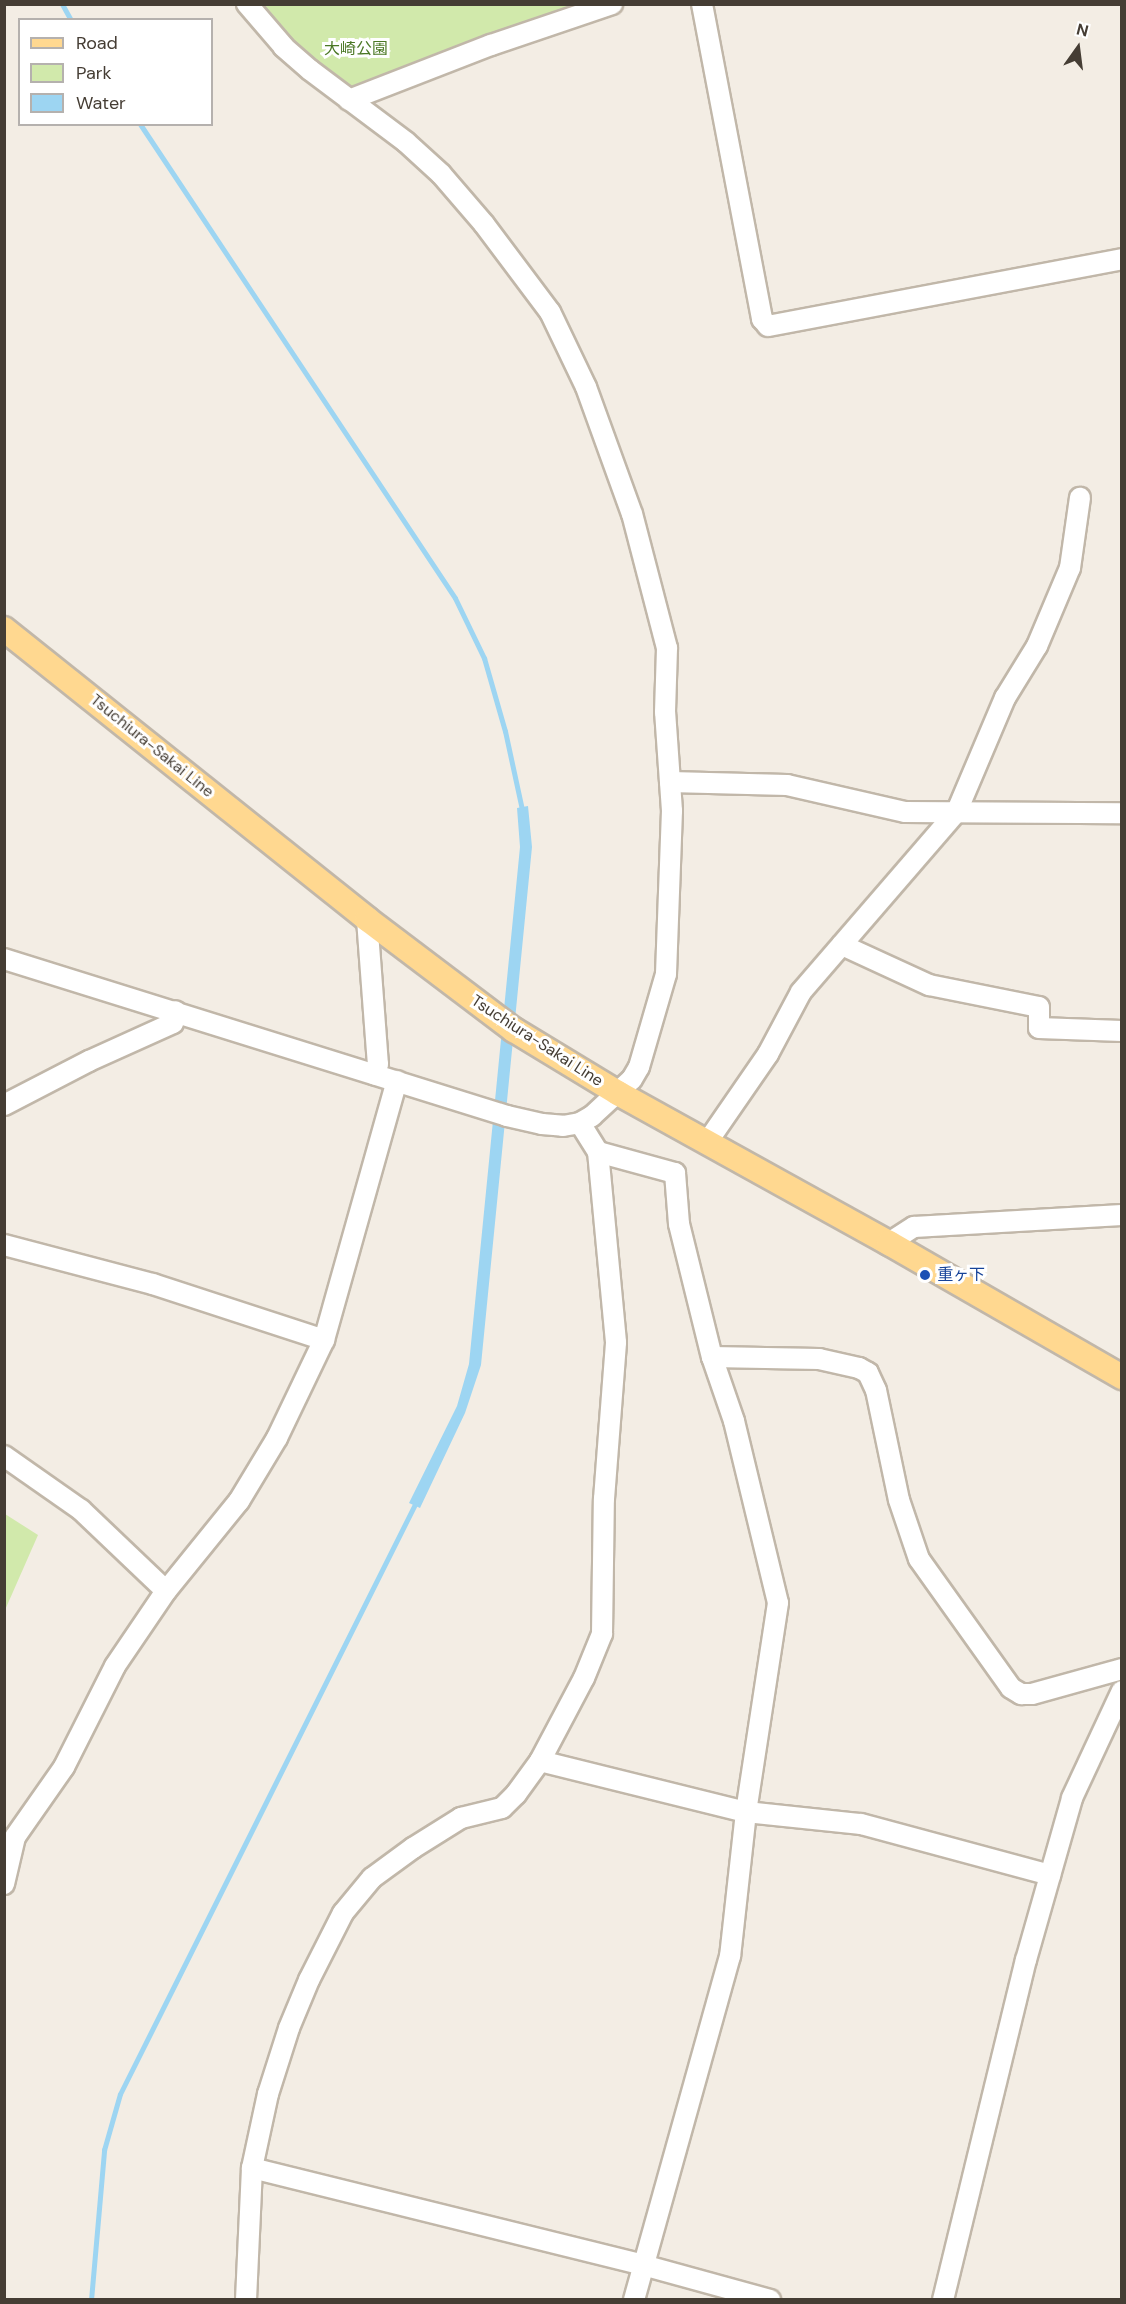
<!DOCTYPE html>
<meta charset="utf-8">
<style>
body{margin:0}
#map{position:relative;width:1126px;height:2304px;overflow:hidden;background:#f3ede4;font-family:"DM Sans","Noto Sans JP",sans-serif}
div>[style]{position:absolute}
.green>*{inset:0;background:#d1e9ab}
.water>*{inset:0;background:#9dd5f2}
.stream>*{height:5px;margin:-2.5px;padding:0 2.5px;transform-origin:2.5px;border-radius:2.5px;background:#9dd5f2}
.roads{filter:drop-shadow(2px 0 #c1b7a9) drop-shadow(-2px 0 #c1b7a9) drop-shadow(0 2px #c1b7a9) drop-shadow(0 -2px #c1b7a9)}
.minor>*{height:20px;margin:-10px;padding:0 10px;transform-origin:10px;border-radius:10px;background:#fff}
.major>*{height:24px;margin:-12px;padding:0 12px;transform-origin:12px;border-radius:12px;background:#ffd890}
.dots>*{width:16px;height:16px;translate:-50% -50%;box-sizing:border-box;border:3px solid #fff;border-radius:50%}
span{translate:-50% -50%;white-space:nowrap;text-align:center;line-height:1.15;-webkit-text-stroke:6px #fff;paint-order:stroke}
.park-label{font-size:16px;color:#4b7825}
.street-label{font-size:16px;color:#453d34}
.transit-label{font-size:16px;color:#164399}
.left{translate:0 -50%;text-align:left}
.frame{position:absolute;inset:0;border:6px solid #453d34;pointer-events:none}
.legend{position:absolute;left:18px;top:18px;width:195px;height:108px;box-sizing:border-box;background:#fff;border:2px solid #b5b1ae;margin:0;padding:8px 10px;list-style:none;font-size:18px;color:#453d34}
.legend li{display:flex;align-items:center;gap:12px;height:30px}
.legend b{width:30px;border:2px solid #b5b1ae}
.north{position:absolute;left:1048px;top:18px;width:60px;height:60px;-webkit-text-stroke:4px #fff;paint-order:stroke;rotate:14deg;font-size:16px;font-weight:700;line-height:24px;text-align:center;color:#453d34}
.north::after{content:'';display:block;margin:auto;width:21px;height:27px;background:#453d34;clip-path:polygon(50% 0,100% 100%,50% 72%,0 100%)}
</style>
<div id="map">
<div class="green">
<div style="clip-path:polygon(247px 5px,612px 5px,349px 100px)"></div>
<div style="clip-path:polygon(5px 1514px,38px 1535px,5px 1610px)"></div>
</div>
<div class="water">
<div style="clip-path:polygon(528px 806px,532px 847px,481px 1365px,465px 1413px,420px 1508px,409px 1503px,457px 1406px,469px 1364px,520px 847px,517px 808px)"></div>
</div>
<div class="stream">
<div style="left:62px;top:4px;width:18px;rotate:61deg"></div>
<div style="left:140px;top:124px;width:569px;rotate:56.39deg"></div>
<div style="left:455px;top:598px;width:67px;rotate:64.2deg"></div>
<div style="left:484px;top:658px;width:76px;rotate:74deg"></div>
<div style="left:505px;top:731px;width:85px;rotate:77.8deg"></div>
<div style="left:91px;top:2300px;width:151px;rotate:-85deg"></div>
<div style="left:104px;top:2150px;width:58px;rotate:-74.1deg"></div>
<div style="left:120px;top:2094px;width:664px;rotate:-63.43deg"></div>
</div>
<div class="roads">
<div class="minor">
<div style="left:702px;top:4px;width:321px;rotate:79.2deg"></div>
<div style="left:762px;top:319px;width:9px;rotate:49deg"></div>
<div style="left:768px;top:326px;width:360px;rotate:-10.7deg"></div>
<div style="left:349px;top:100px;width:152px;rotate:-21.2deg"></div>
<div style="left:491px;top:45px;width:128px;rotate:-18.7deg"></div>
<div style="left:670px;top:782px;width:117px;rotate:1.5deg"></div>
<div style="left:787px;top:785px;width:121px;rotate:12.9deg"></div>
<div style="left:905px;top:812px;width:217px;rotate:0.3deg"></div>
<div style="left:367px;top:919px;width:145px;rotate:85.7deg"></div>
<div style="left:378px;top:1064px;width:11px;rotate:105deg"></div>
<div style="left:842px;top:945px;width:96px;rotate:24.7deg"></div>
<div style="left:929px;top:985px;width:112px;rotate:11.3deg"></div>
<div style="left:1039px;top:1007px;width:21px;rotate:90deg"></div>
<div style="left:1039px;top:1028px;width:83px;rotate:2.1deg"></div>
<div style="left:4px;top:959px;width:527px;rotate:17.33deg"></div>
<div style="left:507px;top:1116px;width:36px;rotate:13deg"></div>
<div style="left:542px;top:1124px;width:21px;rotate:5deg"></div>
<div style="left:563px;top:1126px;width:17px;rotate:-10deg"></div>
<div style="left:580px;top:1123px;width:14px;rotate:-30deg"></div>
<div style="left:592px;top:1116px;width:54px;rotate:-42.8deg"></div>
<div style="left:632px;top:1079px;width:14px;rotate:-60deg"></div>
<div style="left:639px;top:1067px;width:97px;rotate:-73.8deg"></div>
<div style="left:666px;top:974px;width:163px;rotate:-87.9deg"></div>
<div style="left:672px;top:811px;width:99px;rotate:-94deg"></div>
<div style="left:665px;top:712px;width:64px;rotate:-88.2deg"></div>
<div style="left:667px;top:648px;width:138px;rotate:-104.6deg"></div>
<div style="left:632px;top:514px;width:135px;rotate:-109.9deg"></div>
<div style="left:586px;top:387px;width:83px;rotate:-115.6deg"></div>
<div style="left:550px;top:312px;width:110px;rotate:-126.9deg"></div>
<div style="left:484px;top:224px;width:66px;rotate:-130.7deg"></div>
<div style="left:441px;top:174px;width:47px;rotate:-137.6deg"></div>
<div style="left:406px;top:142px;width:120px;rotate:-143.1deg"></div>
<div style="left:310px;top:70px;width:35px;rotate:-139deg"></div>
<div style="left:284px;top:47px;width:57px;rotate:-130.7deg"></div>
<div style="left:4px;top:1105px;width:96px;rotate:-27.4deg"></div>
<div style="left:89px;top:1061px;width:92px;rotate:-24.3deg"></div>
<div style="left:173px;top:1023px;width:12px;rotate:-76deg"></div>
<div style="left:708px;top:1141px;width:106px;rotate:-55.4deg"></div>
<div style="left:768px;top:1054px;width:70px;rotate:-62deg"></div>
<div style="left:801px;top:992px;width:239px;rotate:-49.2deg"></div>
<div style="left:957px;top:811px;width:123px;rotate:-67deg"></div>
<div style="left:1005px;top:698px;width:61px;rotate:-58.4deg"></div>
<div style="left:1037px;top:646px;width:85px;rotate:-67.1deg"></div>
<div style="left:1070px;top:568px;width:71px;rotate:-81.9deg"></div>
<div style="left:598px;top:1152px;width:80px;rotate:15.3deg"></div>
<div style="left:675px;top:1173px;width:51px;rotate:85.5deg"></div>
<div style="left:679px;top:1224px;width:137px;rotate:76.1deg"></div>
<div style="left:712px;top:1357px;width:68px;rotate:71deg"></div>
<div style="left:734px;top:1421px;width:187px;rotate:76.4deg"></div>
<div style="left:778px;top:1603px;width:211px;rotate:98.7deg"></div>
<div style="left:746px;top:1812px;width:145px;rotate:96.3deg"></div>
<div style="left:730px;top:1956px;width:357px;rotate:105.6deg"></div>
<div style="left:889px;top:1243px;width:30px;rotate:-33deg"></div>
<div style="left:914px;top:1227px;width:208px;rotate:-3.3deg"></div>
<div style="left:4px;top:1245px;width:154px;rotate:14.7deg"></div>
<div style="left:153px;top:1284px;width:180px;rotate:18.1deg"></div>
<div style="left:712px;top:1357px;width:107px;rotate:1.1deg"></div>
<div style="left:819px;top:1359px;width:41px;rotate:12.7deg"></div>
<div style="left:859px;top:1368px;width:10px;rotate:29deg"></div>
<div style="left:868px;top:1373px;width:19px;rotate:65deg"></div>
<div style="left:876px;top:1390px;width:112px;rotate:78.2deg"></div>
<div style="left:899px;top:1500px;width:62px;rotate:71.3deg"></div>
<div style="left:919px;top:1559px;width:158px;rotate:54.5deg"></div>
<div style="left:1011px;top:1688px;width:12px;rotate:31deg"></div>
<div style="left:1021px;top:1694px;width:11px"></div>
<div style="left:1032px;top:1694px;width:93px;rotate:-15.5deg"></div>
<div style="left:4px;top:1456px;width:94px;rotate:35deg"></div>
<div style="left:81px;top:1510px;width:117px;rotate:43.6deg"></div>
<div style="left:540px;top:1761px;width:212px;rotate:13.9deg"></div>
<div style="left:746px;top:1812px;width:116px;rotate:6deg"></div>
<div style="left:861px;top:1824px;width:196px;rotate:15.1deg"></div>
<div style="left:4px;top:1884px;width:48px;rotate:-76.8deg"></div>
<div style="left:15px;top:1837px;width:85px;rotate:-55deg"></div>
<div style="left:64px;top:1767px;width:113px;rotate:-63.2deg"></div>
<div style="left:115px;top:1666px;width:91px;rotate:-55.8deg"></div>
<div style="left:166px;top:1591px;width:116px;rotate:-51deg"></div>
<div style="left:239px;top:1501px;width:74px;rotate:-58.9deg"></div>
<div style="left:277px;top:1438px;width:109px;rotate:-64.4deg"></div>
<div style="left:324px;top:1340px;width:269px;rotate:-74.3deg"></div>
<div style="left:252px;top:2168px;width:403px;rotate:13.9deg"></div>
<div style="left:643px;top:2265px;width:132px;rotate:15.4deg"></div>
<div style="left:246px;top:2300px;width:132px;rotate:-87.4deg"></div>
<div style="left:252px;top:2168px;width:76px;rotate:-77.8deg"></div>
<div style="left:268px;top:2094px;width:69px;rotate:-72.3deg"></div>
<div style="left:289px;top:2028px;width:52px;rotate:-67.4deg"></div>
<div style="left:309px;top:1980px;width:75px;rotate:-63.1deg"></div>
<div style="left:343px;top:1913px;width:45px;rotate:-50.4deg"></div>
<div style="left:372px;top:1878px;width:51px;rotate:-36.2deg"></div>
<div style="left:413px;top:1848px;width:57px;rotate:-32deg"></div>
<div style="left:461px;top:1818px;width:42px;rotate:-13.7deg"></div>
<div style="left:502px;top:1808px;width:20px;rotate:-45deg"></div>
<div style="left:516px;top:1794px;width:41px;rotate:-54deg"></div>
<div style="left:540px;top:1761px;width:94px;rotate:-62.1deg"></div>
<div style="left:584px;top:1678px;width:48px;rotate:-67.8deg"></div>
<div style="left:602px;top:1634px;width:135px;rotate:-89.2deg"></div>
<div style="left:604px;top:1499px;width:157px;rotate:-85.6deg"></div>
<div style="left:616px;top:1342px;width:191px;rotate:-95.4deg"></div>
<div style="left:598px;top:1152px;width:34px;rotate:-122deg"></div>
<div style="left:943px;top:2300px;width:350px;rotate:-76.3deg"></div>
<div style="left:1026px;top:1960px;width:168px;rotate:-74.1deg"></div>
<div style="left:1072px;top:1798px;width:118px;rotate:-65deg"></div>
</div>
<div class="major">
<div style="left:4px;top:629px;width:465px;rotate:38.6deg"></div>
<div style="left:367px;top:919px;width:184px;rotate:37.1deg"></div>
<div style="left:514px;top:1030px;width:122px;rotate:31.2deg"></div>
<div style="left:618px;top:1093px;width:310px;rotate:29deg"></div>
<div style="left:889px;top:1243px;width:269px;rotate:29.9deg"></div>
</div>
</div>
<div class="dots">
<div style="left:925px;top:1275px;background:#1a4fb4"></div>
</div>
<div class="park-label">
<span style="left:356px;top:49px">大崎公園</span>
</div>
<div class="street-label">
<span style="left:152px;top:746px;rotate:39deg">Tsuchiura-Sakai Line</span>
<span style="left:537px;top:1041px;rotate:33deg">Tsuchiura-Sakai Line</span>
</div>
<div class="transit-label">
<span class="left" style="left:937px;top:1275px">重ヶ下</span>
</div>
<div class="frame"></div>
<ul class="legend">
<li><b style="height:8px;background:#ffd890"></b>Road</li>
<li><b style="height:16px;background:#d1e9ab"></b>Park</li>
<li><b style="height:16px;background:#9dd5f2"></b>Water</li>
</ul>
<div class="north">N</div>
</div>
